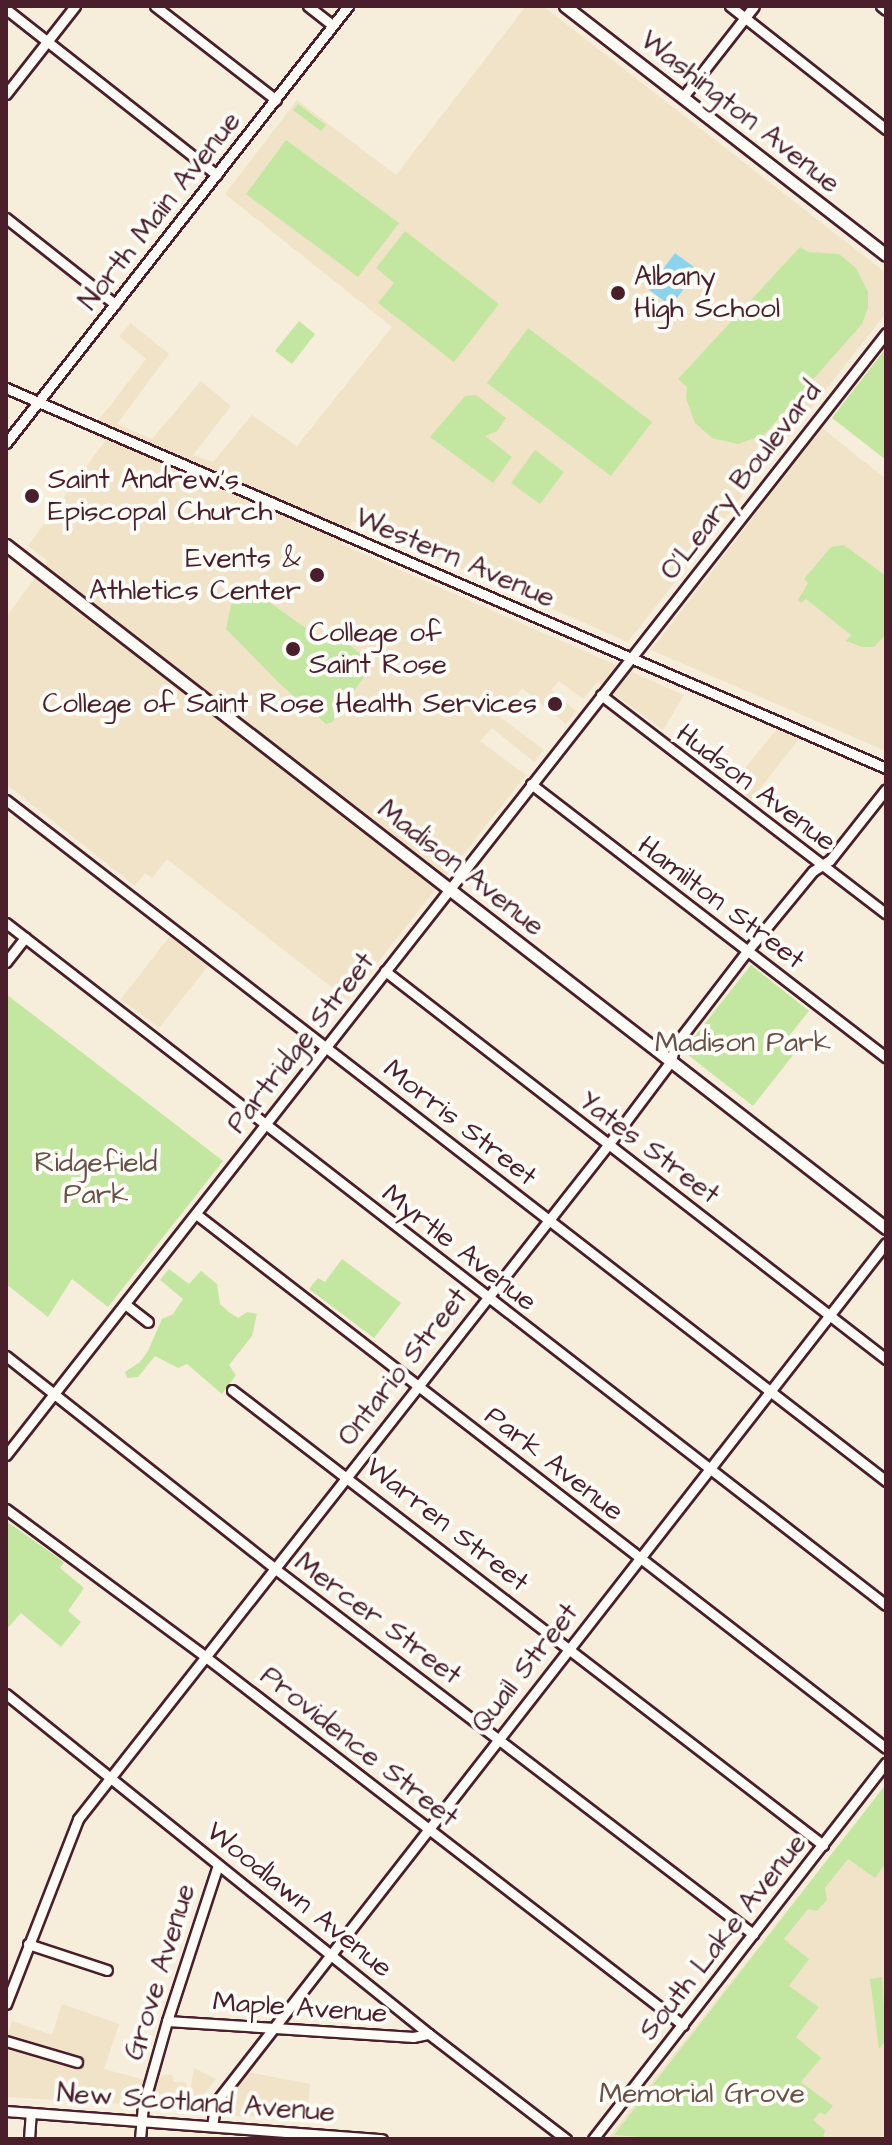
<!DOCTYPE html>
<style>
body{margin:0}
#map{position:relative;width:892px;height:2145px;overflow:hidden;background:#f6eddb;font-family:"Architects Daughter",sans-serif}
div>[style]{position:absolute}
.built>*{inset:0;background:#f1e3c8}
.green>*{inset:0;background:#c3e7a0}
.water>*{inset:0;background:#8cd4ed}
.roads{filter:drop-shadow(2px 0 #4a1f2b) drop-shadow(-2px 0 #4a1f2b) drop-shadow(0 2px #4a1f2b) drop-shadow(0 -2px #4a1f2b)}
.minor>*{height:9px;margin:-4.5px;padding:0 4.5px;transform-origin:4.5px;border-radius:4.5px;background:#fdfcf7}
.major>*{height:11px;margin:-5.5px;padding:0 5.5px;transform-origin:5.5px;border-radius:5.5px;background:#fdfcf7}
.dots>*{width:22px;height:22px;translate:-50% -50%;box-sizing:border-box;border:4px solid #fdfcf7;border-radius:50%}
span{translate:-50% -50%;white-space:nowrap;text-align:center;line-height:1.15;-webkit-text-stroke:8px #fdfcf7;paint-order:stroke}
.street-label{font-size:28px;color:#4a1f2b}
.poi-label{font-size:28px;color:#4a1f2b}
.left{translate:0 -50%;text-align:left}
.right{translate:-100% -50%;text-align:right}
.park-label{font-size:28px;color:#685148}
.frame{position:absolute;inset:0;border:8px solid #4a1f2b;pointer-events:none}
</style>
<div id="map">
<div class="built">
<div style="clip-path:polygon(526px 6px,543px 6px,886px 273px,886px 313px,628px 642px,353px 521px,341px 544px,684px 695px,663px 730px,598px 682px,583px 699px,559px 681px,551px 690px,576px 711px,566px 724px,522px 688px,500px 717px,544px 750px,534px 762px,492px 728px,480px 741px,526px 775px,348px 1000px,167px 859px,152px 878px,145px 873px,135px 886px,6px 784px,6px 617px,48px 561px,28px 546px,105px 441px,89px 433px,146px 359px,119px 336px,131px 323px,169px 354px,117px 424px,152px 439px,201px 381px,231px 406px,193px 455px,213px 462px,252px 415px,297px 446px,392px 327px,225px 194px,297px 100px,396px 175px)"></div>
<div style="clip-path:polygon(822px 428px,886px 479px,886px 751px,651px 650px)"></div>
<div style="clip-path:polygon(777px 729px,799px 739px,751px 800px,732px 784px)"></div>
<div style="clip-path:polygon(170px 936px,208px 966px,159px 1028px,121px 999px)"></div>
<div style="clip-path:polygon(886px 1785px,886px 2139px,608px 2138px)"></div>
<div style="clip-path:polygon(62px 2004px,119px 2024px,104px 2069px,156px 2083px,162px 2075px,172px 2075px,174px 2082px,186px 2082px,187px 2087px,191px 2087px,194px 2068px,216px 2079px,193px 2108px,6px 2097px,6px 2039px,12px 2021px,52px 2035px)"></div>
<div style="clip-path:polygon(247px 2072px,310px 2084px,307px 2117px,235px 2116px,226px 2108px,228px 2096px)"></div>
</div>
<div class="green">
<div style="clip-path:polygon(298px 104px,326px 125px,321px 131px,293px 110px)"></div>
<div style="clip-path:polygon(286px 140px,399px 223px,358px 277px,246px 194px)"></div>
<div style="clip-path:polygon(405px 231px,499px 304px,454px 362px,378px 303px,394px 283px,376px 268px)"></div>
<div style="clip-path:polygon(800px 247px,808px 252px,839px 254px,856px 268px,868px 292px,868px 308px,862px 324px,764px 435px,738px 444px,712px 438px,695px 423px,686px 398px,687px 387px,678px 379px)"></div>
<div style="clip-path:polygon(299px 321px,315px 334px,292px 364px,275px 351px)"></div>
<div style="clip-path:polygon(528px 328px,652px 422px,611px 476px,487px 383px)"></div>
<div style="clip-path:polygon(886px 348px,886px 460px,832px 418px)"></div>
<div style="clip-path:polygon(476px 395px,506px 418px,497px 431px,485px 436px,512px 457px,493px 483px,430px 437px,465px 396px)"></div>
<div style="clip-path:polygon(535px 450px,564px 472px,540px 504px,511px 483px)"></div>
<div style="clip-path:polygon(844px 545px,886px 576px,886px 634px,874px 647px,862px 647px,846px 641px,851px 635px,806px 599px,801px 603px,798px 600px,808px 583px,804px 579px,831px 547px)"></div>
<div style="clip-path:polygon(244px 584px,328px 644px,346px 642px,373px 664px,332px 722px,326px 724px,280px 684px,226px 629px,232px 601px)"></div>
<div style="clip-path:polygon(751px 965px,809px 1011px,785px 1041px,797px 1050px,753px 1106px,683px 1051px)"></div>
<div style="clip-path:polygon(6px 994px,223px 1161px,108px 1307px,72px 1279px,48px 1317px,6px 1284px)"></div>
<div style="clip-path:polygon(342px 1259px,401px 1303px,374px 1338px,309px 1289px,318px 1278px,325px 1282px)"></div>
<div style="clip-path:polygon(169px 1269px,189px 1284px,201px 1271px,217px 1284px,220px 1304px,230px 1313px,238px 1318px,247px 1312px,257px 1314px,252px 1336px,229px 1365px,236px 1375px,222px 1394px,187px 1364px,178px 1368px,155px 1356px,138px 1377px,127px 1378px,125px 1372px,140px 1362px,148px 1351px,162px 1319px,173px 1314px,183px 1299px,160px 1280px)"></div>
<div style="clip-path:polygon(6px 1521px,64px 1562px,60px 1568px,84px 1588px,68px 1611px,81px 1622px,61px 1647px,21px 1613px,6px 1630px)"></div>
<div style="clip-path:polygon(886px 1784px,886px 1863px,875px 1878px,848px 1859px,825px 1888px,827px 1900px,817px 1911px,808px 1909px,784px 1939px,809px 1959px,789px 1986px,819px 2007px,796px 2037px,821px 2058px,801px 2082px,833px 2106px,825px 2115px,820px 2112px,813px 2120px,825px 2130px,823px 2139px,668px 2139px,614px 2135px)"></div>
<div style="clip-path:polygon(882px 1977px,886px 2040px,879px 2049px,870px 1979px)"></div>
</div>
<div class="water">
<div style="clip-path:polygon(675px 253px,698px 270px,671px 306px,648px 289px)"></div>
</div>
<div class="roads">
<div class="minor">
<div style="left:155px;top:6px;width:153px;rotate:37.8deg"></div>
<div style="left:308px;top:6px;width:31px;rotate:38deg"></div>
<div style="left:730px;top:6px;width:199px;rotate:38.3deg"></div>
<div style="left:881px;top:6px;width:6px;rotate:39deg"></div>
<div style="left:6px;top:9px;width:268px;rotate:38.2deg"></div>
<div style="left:6px;top:94px;width:112px;rotate:-51.9deg"></div>
<div style="left:683px;top:97px;width:115px;rotate:-52deg"></div>
<div style="left:6px;top:218px;width:139px;rotate:38.3deg"></div>
<div style="left:6px;top:388px;width:959px;rotate:23.36deg"></div>
<div style="left:6px;top:443px;width:555px;rotate:-51.95deg"></div>
<div style="left:601px;top:695px;width:359px;rotate:37.5deg"></div>
<div style="left:531px;top:784px;width:448px;rotate:37.6deg"></div>
<div style="left:6px;top:800px;width:1113px;rotate:37.73deg"></div>
<div style="left:6px;top:923px;width:1113px;rotate:37.78deg"></div>
<div style="left:6px;top:962px;width:31px;rotate:-52deg"></div>
<div style="left:385px;top:971px;width:634px;rotate:37.76deg"></div>
<div style="left:196px;top:1214px;width:872px;rotate:37.74deg"></div>
<div style="left:125px;top:1304px;width:29px;rotate:38deg"></div>
<div style="left:6px;top:1356px;width:342px;rotate:38.3deg"></div>
<div style="left:274px;top:1568px;width:603px;rotate:37.38deg"></div>
<div style="left:232px;top:1390px;width:746px;rotate:37.59deg"></div>
<div style="left:6px;top:1455px;width:1426px;rotate:-51.89deg"></div>
<div style="left:6px;top:1509px;width:250px;rotate:36.5deg"></div>
<div style="left:207px;top:1658px;width:601px;rotate:37.63deg"></div>
<div style="left:6px;top:1694px;width:543px;rotate:38.79deg"></div>
<div style="left:429px;top:2034px;width:173px;rotate:37.5deg"></div>
<div style="left:28px;top:1944px;width:83px;rotate:18.2deg"></div>
<div style="left:6px;top:2004px;width:199px;rotate:-68.7deg"></div>
<div style="left:78px;top:1819px;width:857px;rotate:-51.82deg"></div>
<div style="left:608px;top:1145px;width:105px;rotate:-53.1deg"></div>
<div style="left:671px;top:1061px;width:16px;rotate:-76deg"></div>
<div style="left:675px;top:1045px;width:120px;rotate:-52.5deg"></div>
<div style="left:748px;top:950px;width:102px;rotate:-50.6deg"></div>
<div style="left:813px;top:871px;width:20px;rotate:-33deg"></div>
<div style="left:830px;top:860px;width:90px;rotate:-51.7deg"></div>
<div style="left:167px;top:2021px;width:247px;rotate:3.7deg"></div>
<div style="left:413px;top:2037px;width:16px;rotate:-11deg"></div>
<div style="left:6px;top:2041px;width:74px;rotate:16.5deg"></div>
<div style="left:6px;top:2111px;width:377px;rotate:4.3deg"></div>
<div style="left:212px;top:2126px;width:24px;rotate:-81deg"></div>
<div style="left:216px;top:2102px;width:1089px;rotate:-52.05deg"></div>
<div style="left:29px;top:2139px;width:26px;rotate:-86deg"></div>
<div style="left:140px;top:2139px;width:33px;rotate:-85deg"></div>
<div style="left:143px;top:2106px;width:88px;rotate:-74.2deg"></div>
<div style="left:167px;top:2021px;width:164px;rotate:-71.9deg"></div>
<div style="left:593px;top:2139px;width:477px;rotate:-52.1deg"></div>
</div>
<div class="major">
<div style="left:565px;top:6px;width:406px;rotate:37.8deg"></div>
<div style="left:6px;top:545px;width:1114px;rotate:37.82deg"></div>
</div>
</div>
<div class="dots">
<div style="left:618px;top:293px;background:#4a1f2b"></div>
<div style="left:32px;top:496px;background:#4a1f2b"></div>
<div style="left:317px;top:575px;background:#4a1f2b"></div>
<div style="left:293px;top:649px;background:#4a1f2b"></div>
<div style="left:555px;top:704px;background:#4a1f2b"></div>
</div>
<div class="street-label">
<span style="left:740px;top:112px;rotate:38deg">Washington Avenue</span>
<span style="left:160px;top:211px;rotate:-52deg">North Main Avenue</span>
<span style="left:741px;top:481px;rotate:-52deg">O'Leary Boulevard</span>
<span style="left:455px;top:558px;rotate:23deg">Western Avenue</span>
<span style="left:756px;top:788px;rotate:37deg">Hudson Avenue</span>
<span style="left:461px;top:868px;rotate:38deg">Madison Avenue</span>
<span style="left:721px;top:903px;rotate:37deg">Hamilton Street</span>
<span style="left:301px;top:1043px;rotate:-52deg">Partridge Street</span>
<span style="left:460px;top:1123px;rotate:38deg">Morris Street</span>
<span style="left:649px;top:1148px;rotate:37deg">Yates Street</span>
<span style="left:459px;top:1248px;rotate:38deg">Myrtle Avenue</span>
<span style="left:403px;top:1367px;rotate:-52deg">Ontario Street</span>
<span style="left:554px;top:1464px;rotate:38deg">Park Avenue</span>
<span style="left:447px;top:1525px;rotate:38deg">Warren Street</span>
<span style="left:378px;top:1619px;rotate:37deg">Mercer Street</span>
<span style="left:525px;top:1668px;rotate:-52deg">Quail Street</span>
<span style="left:359px;top:1747px;rotate:38deg">Providence Street</span>
<span style="left:299px;top:1900px;rotate:39deg">Woodlawn Avenue</span>
<span style="left:723px;top:1937px;rotate:-52deg">South Lake Avenue</span>
<span style="left:160px;top:1972px;rotate:-73deg">Grove Avenue</span>
<span style="left:300px;top:2008px;rotate:4deg">Maple Avenue</span>
<span style="left:196px;top:2103px;rotate:4deg">New Scotland Avenue</span>
</div>
<div class="poi-label">
<span class="left" style="left:634px;top:293px">Albany<br>High School</span>
<span class="left" style="left:48px;top:496px">Saint Andrew's<br>Episcopal Church</span>
<span class="right" style="left:301px;top:575px">Events &amp;<br>Athletics Center</span>
<span class="left" style="left:309px;top:649px">College of<br>Saint Rose</span>
<span class="right" style="left:537px;top:704px">College of Saint Rose Health Services</span>
</div>
<div class="park-label">
<span style="left:743px;top:1043px">Madison Park</span>
<span style="left:96px;top:1179px">Ridgefield<br>Park</span>
<span style="left:702px;top:2094px">Memorial Grove</span>
</div>
<div class="frame"></div>
</div>
